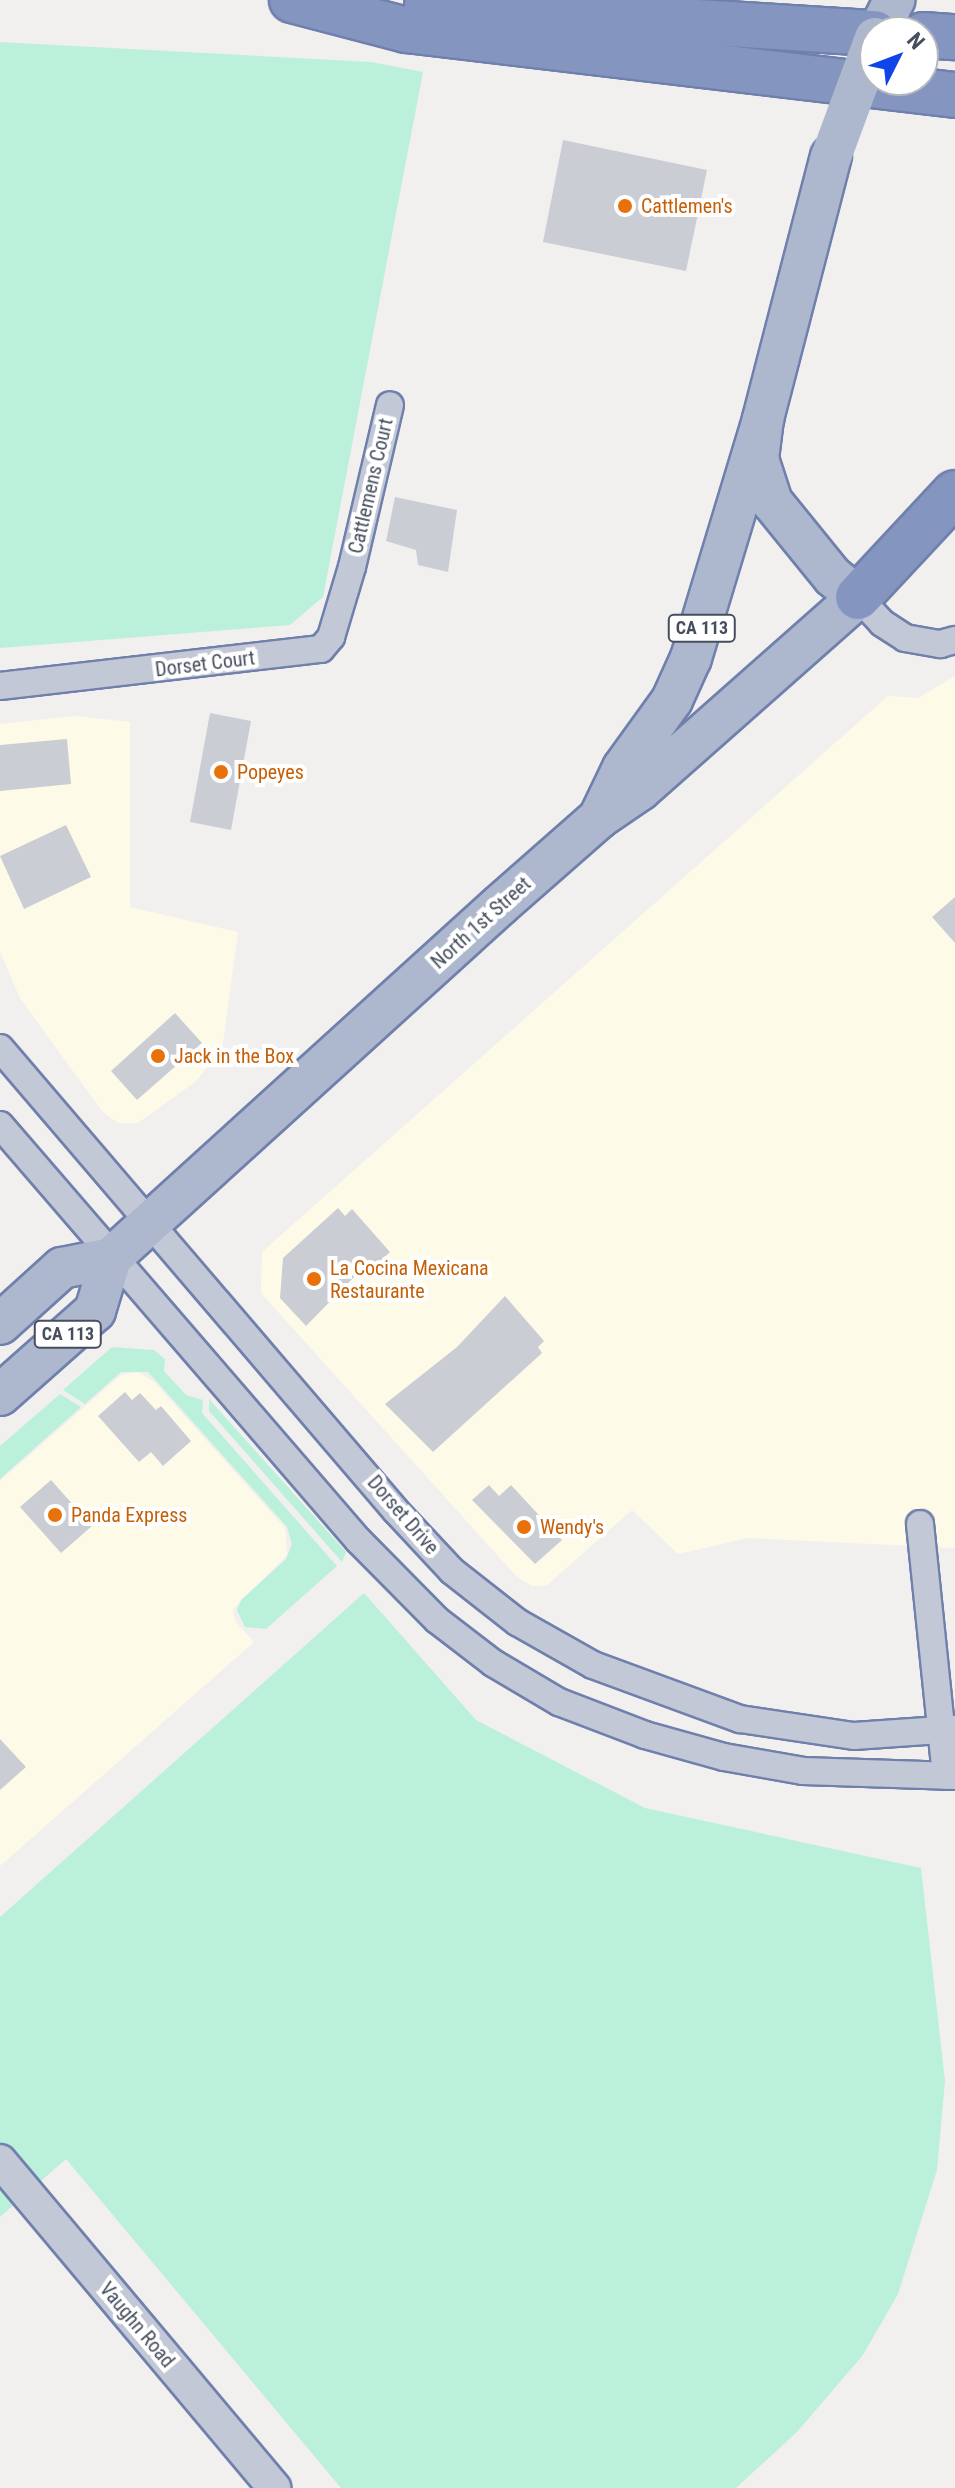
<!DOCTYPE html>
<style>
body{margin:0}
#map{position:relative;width:955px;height:2488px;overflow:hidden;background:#f2efef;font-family:"Roboto Condensed",sans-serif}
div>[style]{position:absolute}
.commercial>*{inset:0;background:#fdfbe8}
.green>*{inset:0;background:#bbf1db}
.building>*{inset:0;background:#cbcdd5}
.roads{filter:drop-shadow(2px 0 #6f80ac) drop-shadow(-2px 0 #6f80ac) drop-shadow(0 2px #6f80ac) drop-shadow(0 -2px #6f80ac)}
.minor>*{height:26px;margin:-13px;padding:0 13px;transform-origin:13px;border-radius:13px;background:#c2c8d5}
.tertiary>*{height:32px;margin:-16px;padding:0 16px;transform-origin:16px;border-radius:16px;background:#c2c8d5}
.primary>*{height:40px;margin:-20px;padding:0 20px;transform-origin:20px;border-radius:20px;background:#adb8cf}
.motorway>*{height:44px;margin:-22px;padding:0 22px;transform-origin:22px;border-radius:22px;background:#8495c0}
.primary-bridge>*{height:40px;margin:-20px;padding:0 20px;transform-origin:20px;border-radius:20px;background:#adb8cf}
.dots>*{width:22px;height:22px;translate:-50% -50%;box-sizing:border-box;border:4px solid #fff;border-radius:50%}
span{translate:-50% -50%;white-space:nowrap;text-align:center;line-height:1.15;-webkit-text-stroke:8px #fff;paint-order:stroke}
.shield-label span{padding:2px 6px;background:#fff;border:2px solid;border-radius:6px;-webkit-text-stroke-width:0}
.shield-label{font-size:18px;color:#464e5e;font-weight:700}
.food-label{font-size:20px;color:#c56008}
.left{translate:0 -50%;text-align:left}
.street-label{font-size:20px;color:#464e5e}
.north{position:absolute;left:859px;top:16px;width:80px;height:80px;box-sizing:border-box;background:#fff;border:2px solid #b5b8bf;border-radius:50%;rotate:48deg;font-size:22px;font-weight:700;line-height:32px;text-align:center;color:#464e5e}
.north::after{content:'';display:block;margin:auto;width:28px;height:36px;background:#0f44eb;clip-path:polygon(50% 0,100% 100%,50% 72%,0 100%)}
</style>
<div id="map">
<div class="commercial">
<div style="clip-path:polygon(955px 676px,955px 1548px,748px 1538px,678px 1554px,632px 1510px,546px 1586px,532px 1586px,517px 1577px,261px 1293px,262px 1252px,888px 696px,918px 698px)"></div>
<div style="clip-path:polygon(75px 716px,130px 722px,130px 907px,238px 932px,222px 1050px,195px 1082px,138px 1123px,118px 1123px,102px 1111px,20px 998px,0 952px,0 724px)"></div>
<div style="clip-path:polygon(138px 1372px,154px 1382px,285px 1528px,287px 1555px,233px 1609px,235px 1621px,254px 1642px,0 1866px,0 1481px,121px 1375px)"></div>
</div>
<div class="green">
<div style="clip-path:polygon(0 42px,371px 62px,423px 72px,323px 597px,290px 625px,0 648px)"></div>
<div style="clip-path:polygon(112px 1347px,154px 1350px,165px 1359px,164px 1371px,186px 1395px,203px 1400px,202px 1413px,337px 1566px,266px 1629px,245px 1627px,237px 1610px,241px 1600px,286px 1559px,292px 1544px,287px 1527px,148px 1372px,121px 1372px,85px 1404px,63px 1390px)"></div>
<div style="clip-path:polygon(60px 1394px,81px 1407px,0 1479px,0 1446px)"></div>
<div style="clip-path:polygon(209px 1399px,346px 1552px,342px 1562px,209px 1411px)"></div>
<div style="clip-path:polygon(364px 1593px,476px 1720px,645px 1808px,921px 1868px,945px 2081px,937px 2170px,898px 2294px,863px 2355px,797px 2432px,736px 2488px,341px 2488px,66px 2159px,0 2217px,0 1917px)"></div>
</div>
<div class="building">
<div style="clip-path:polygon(563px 140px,707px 170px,686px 271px,543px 242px)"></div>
<div style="clip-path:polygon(395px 497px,457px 510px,448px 572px,418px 565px,416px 550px,386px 541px)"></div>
<div style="clip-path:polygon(210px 713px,251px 721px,231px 830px,190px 822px)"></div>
<div style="clip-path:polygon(67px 739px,71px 784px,0 791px,0 745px)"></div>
<div style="clip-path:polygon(66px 825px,91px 877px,24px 909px,0 856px)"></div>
<div style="clip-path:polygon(955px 897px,955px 943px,932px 917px)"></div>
<div style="clip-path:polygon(175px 1013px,202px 1043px,137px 1100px,111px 1071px)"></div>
<div style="clip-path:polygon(338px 1208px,345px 1216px,352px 1209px,390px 1252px,363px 1277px,359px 1272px,306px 1326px,280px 1298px,283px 1258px)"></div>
<div style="clip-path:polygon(505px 1296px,544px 1341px,538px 1347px,542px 1353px,433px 1452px,385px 1404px,457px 1347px)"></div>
<div style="clip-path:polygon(125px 1392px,132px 1400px,140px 1393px,156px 1410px,161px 1406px,191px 1441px,163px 1466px,151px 1452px,139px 1462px,98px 1416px)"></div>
<div style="clip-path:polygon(51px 1480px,92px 1526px,61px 1553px,20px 1507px)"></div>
<div style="clip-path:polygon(489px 1485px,499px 1496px,511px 1485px,562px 1540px,535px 1564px,472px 1500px)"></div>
<div style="clip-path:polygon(0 1739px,26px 1767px,0 1790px)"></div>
</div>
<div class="roads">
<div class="minor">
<div style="left:858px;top:597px;width:35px;rotate:47deg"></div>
<div style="left:882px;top:623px;width:27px;rotate:33deg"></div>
<div style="left:905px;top:638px;width:36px;rotate:10deg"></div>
<div style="left:940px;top:644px;width:16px;rotate:-15deg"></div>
<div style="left:0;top:686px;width:323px;rotate:-6.6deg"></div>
<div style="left:321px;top:649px;width:16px;rotate:-50deg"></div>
<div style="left:331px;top:637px;width:73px;rotate:-73.3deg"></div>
<div style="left:352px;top:567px;width:166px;rotate:-76.8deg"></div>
<div style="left:0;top:1048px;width:609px;rotate:49.46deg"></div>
<div style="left:396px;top:1511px;width:82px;rotate:47deg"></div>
<div style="left:452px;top:1571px;width:83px;rotate:38.1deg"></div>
<div style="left:517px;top:1622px;width:87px;rotate:29.5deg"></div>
<div style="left:593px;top:1665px;width:157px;rotate:20.2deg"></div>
<div style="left:740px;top:1719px;width:115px;rotate:8.5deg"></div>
<div style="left:854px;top:1736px;width:101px;rotate:-4deg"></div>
<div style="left:0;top:1125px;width:548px;rotate:49.22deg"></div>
<div style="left:358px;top:1540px;width:112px;rotate:45.4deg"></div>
<div style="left:437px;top:1620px;width:71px;rotate:37.5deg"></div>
<div style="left:493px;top:1663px;width:77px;rotate:30.6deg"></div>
<div style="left:559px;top:1702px;width:92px;rotate:21deg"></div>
<div style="left:645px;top:1735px;width:82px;rotate:15.6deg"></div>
<div style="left:724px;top:1757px;width:80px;rotate:10deg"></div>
<div style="left:803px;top:1771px;width:152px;rotate:1.9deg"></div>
<div style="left:920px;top:1524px;width:253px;rotate:84.1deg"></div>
</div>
<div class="tertiary">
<div style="left:0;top:2161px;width:427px;rotate:50deg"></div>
</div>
<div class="primary">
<div style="left:878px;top:32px;width:36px;rotate:-63deg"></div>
<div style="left:599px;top:818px;width:55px;rotate:-64.4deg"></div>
<div style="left:623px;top:768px;width:84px;rotate:-54.2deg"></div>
<div style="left:672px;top:700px;width:46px;rotate:-65.7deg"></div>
<div style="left:691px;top:658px;width:250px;rotate:-73.2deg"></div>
<div style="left:763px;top:419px;width:271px;rotate:-75.5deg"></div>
<div style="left:0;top:1324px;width:84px;rotate:-42.1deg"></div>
<div style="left:62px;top:1268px;width:50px;rotate:-11.5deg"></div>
<div style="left:0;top:1395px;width:127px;rotate:-41.5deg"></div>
<div style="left:95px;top:1311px;width:55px;rotate:-73.2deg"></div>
<div style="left:111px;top:1258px;width:525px;rotate:-42.22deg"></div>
<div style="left:500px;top:905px;width:132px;rotate:-41.3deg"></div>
<div style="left:599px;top:818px;width:50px;rotate:-34.3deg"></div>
<div style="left:640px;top:790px;width:291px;rotate:-41.5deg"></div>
<div style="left:858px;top:597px;width:32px;rotate:-141deg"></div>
<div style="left:833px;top:577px;width:97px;rotate:-129.1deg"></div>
<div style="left:772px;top:502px;width:45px;rotate:-108deg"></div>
<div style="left:758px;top:459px;width:40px;rotate:-82.9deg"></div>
</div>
<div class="motorway">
<div style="left:292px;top:0;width:118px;rotate:14.7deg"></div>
<div style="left:406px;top:30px;width:553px;rotate:6.75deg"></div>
<div style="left:427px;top:5px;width:449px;rotate:3.6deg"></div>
<div style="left:923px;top:35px;width:32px;rotate:4deg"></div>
<div style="left:858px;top:597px;width:142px;rotate:-47deg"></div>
</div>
</div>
<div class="primary-bridge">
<div style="left:831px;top:157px;width:127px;rotate:-69.7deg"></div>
</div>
<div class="dots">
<div style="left:625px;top:206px;background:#e8710a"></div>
<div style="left:221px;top:772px;background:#e8710a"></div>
<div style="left:158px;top:1056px;background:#e8710a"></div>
<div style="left:314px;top:1279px;background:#e8710a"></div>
<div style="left:55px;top:1515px;background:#e8710a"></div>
<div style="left:524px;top:1527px;background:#e8710a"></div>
</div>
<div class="shield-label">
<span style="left:702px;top:628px">CA 113</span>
<span style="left:68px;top:1334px">CA 113</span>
</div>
<div class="food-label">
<span class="left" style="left:641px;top:206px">Cattlemen's</span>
<span class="left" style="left:237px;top:772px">Popeyes</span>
<span class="left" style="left:174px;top:1056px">Jack in the Box</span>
<span class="left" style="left:330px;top:1280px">La Cocina Mexicana<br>Restaurante</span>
<span class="left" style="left:71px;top:1515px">Panda Express</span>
<span class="left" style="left:540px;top:1527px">Wendy's</span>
</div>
<div class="street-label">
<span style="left:371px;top:486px;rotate:-77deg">Cattlemens Court</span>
<span style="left:205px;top:664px;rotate:-7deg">Dorset Court</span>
<span style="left:481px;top:923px;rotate:-42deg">North 1st Street</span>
<span style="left:403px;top:1515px;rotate:49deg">Dorset Drive</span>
<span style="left:137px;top:2325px;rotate:50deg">Vaughn Road</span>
</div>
<div class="north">N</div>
</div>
